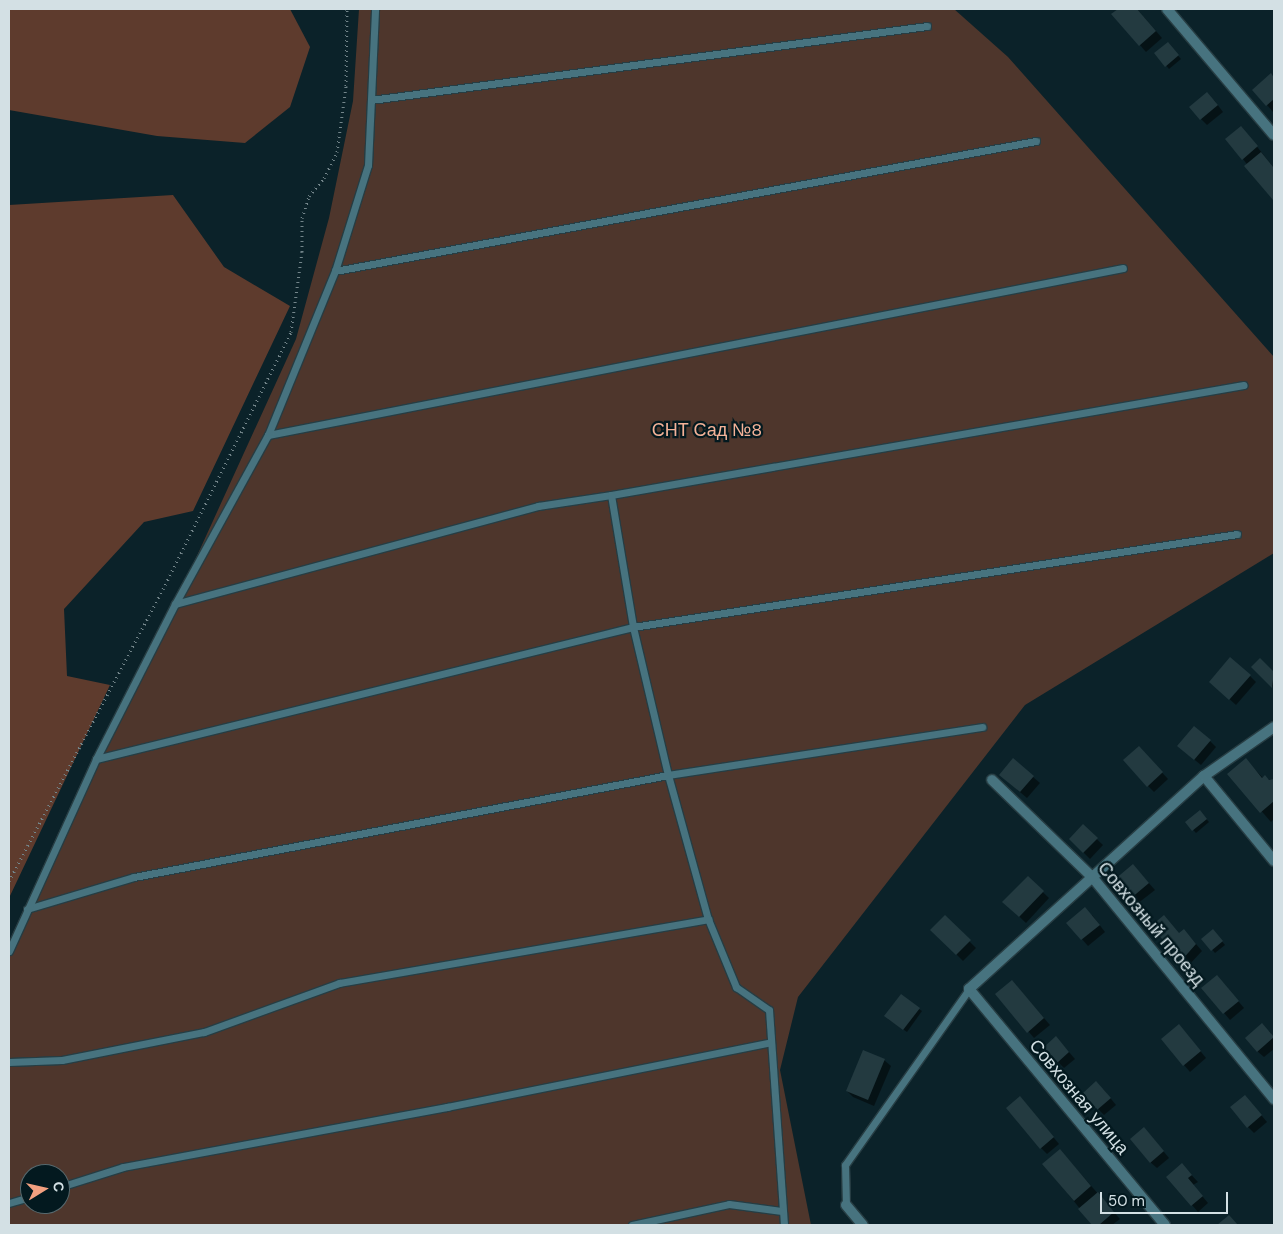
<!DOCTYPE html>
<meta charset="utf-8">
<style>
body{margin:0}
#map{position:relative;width:1283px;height:1234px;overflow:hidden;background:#0b2229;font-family:"DM Sans",sans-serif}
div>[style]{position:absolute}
.green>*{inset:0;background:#4e362c}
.forest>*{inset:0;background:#5e3b2d}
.shadow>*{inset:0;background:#0007}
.building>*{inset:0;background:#233a40}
.path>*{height:3px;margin-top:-1.5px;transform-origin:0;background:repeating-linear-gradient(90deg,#73858a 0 1px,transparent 0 5px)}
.roads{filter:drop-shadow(1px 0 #273d43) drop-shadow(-1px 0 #273d43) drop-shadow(0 1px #273d43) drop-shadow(0 -1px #273d43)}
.lane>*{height:7px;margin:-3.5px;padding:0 3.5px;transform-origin:3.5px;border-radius:3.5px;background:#47737f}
.street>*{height:10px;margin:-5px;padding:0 5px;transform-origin:5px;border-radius:5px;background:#47737f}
span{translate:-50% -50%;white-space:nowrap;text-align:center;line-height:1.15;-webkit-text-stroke:4.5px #03191f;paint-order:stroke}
.park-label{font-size:18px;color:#f4b298}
.street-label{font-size:18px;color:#d3e0e4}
.frame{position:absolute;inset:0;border:10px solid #d3e0e4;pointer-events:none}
.north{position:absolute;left:20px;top:1164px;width:50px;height:50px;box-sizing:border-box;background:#03191f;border:1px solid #56696e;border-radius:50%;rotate:81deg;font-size:14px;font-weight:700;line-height:20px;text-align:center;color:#d3e0e4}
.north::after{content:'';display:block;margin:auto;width:18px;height:22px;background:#f2a080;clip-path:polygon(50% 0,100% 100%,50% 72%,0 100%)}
.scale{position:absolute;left:1100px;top:1192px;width:128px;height:22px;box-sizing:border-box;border:2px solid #d3e0e4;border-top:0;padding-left:6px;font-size:15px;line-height:18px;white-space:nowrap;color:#d3e0e4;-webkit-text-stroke:4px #03191f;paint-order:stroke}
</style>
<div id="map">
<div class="green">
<div style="clip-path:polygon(evenodd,359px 9px,954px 9px,1008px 57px,1274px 357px,1274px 553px,1025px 705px,798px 997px,780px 1070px,811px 1225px,9px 1225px,9px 943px,175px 604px,296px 339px,329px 218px,353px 101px,359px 9px,30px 1174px,60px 1174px,60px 1204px,30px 1204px,30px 1174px)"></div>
</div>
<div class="forest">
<div style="clip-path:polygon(9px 9px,290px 9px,310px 47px,290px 107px,245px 143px,157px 136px,9px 110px)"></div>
<div style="clip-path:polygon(173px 195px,224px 267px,290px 306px,193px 511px,144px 522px,64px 609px,67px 676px,110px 685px,9px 898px,9px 205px)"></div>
</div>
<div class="shadow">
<div style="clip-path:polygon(1119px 9px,1137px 9px,1162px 38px,1146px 52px,1113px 14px)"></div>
<div style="clip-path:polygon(1170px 46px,1181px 59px,1169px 69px,1156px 53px)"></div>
<div style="clip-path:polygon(1270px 75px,1274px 79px,1273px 112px,1267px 105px)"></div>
<div style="clip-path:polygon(1214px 100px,1223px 112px,1207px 125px,1201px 119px)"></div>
<div style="clip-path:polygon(1247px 134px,1274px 168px,1274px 200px,1243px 159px)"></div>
<div style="clip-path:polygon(1260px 660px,1274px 674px,1274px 688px,1253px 667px)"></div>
<div style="clip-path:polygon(1250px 676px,1256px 682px,1236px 705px,1217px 688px)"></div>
<div style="clip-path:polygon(1210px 741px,1216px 747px,1201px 765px,1185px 752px)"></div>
<div style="clip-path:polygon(1145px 754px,1168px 779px,1154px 792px,1148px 786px)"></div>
<div style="clip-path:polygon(1246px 760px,1263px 778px,1274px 781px,1274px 819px,1271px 822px,1229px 774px)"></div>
<div style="clip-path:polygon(1033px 777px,1040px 783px,1027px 798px,1007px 781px)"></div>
<div style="clip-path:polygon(1202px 814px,1209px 822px,1196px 833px,1186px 822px)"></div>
<div style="clip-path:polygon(1083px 826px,1103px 845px,1090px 859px,1070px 839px)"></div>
<div style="clip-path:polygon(1139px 872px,1155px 890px,1137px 904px,1116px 880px)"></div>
<div style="clip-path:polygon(1028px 878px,1049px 898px,1026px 923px,1004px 902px)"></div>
<div style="clip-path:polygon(1092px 915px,1105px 932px,1088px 946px,1068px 923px)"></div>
<div style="clip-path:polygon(945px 917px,976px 948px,963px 961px,932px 930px)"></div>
<div style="clip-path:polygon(1153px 926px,1179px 935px,1184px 930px,1202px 951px,1188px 966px)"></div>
<div style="clip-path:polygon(1216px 934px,1225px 945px,1215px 953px,1203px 939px)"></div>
<div style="clip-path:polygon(1223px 983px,1244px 1008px,1230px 1020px,1203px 988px)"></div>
<div style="clip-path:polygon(1018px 988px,1050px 1025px,1034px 1038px,997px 994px)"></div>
<div style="clip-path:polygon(919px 1009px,922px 1011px,907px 1032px,888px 1019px)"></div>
<div style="clip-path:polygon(1269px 1031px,1274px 1038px,1274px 1049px,1264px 1057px,1257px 1051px)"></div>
<div style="clip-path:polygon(1185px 1032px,1206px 1058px,1190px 1072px,1184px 1065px)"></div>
<div style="clip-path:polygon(1062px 1044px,1075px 1059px,1064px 1068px,1058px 1062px)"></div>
<div style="clip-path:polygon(884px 1060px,891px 1066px,874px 1106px,853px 1097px,847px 1091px)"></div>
<div style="clip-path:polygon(1103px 1089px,1116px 1105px,1104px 1115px,1098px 1109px)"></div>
<div style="clip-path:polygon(1251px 1103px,1267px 1122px,1254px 1133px,1248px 1127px)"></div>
<div style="clip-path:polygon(1026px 1104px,1059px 1144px,1047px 1154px,1041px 1148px)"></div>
<div style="clip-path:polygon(1150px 1135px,1169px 1158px,1157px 1168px,1150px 1162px)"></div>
<div style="clip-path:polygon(1066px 1157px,1120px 1219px,1112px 1225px,1093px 1225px,1044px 1164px)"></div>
<div style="clip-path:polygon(1182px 1165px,1198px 1182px,1193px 1185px,1208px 1203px,1198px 1212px,1168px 1177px)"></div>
</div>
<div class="building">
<div style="clip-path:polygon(1118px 9px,1137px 9px,1156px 31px,1139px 46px,1111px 14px)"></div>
<div style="clip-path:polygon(1168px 42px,1179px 55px,1165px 67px,1154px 53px)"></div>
<div style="clip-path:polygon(1271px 73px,1274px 78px,1274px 99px,1266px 106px,1252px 90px)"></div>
<div style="clip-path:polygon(1207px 92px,1218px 105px,1200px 120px,1189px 107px)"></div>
<div style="clip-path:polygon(1241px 126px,1258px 146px,1242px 160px,1225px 139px)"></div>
<div style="clip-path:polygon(1261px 152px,1274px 168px,1273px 200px,1244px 166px)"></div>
<div style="clip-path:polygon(1230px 657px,1251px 675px,1229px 700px,1209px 682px)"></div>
<div style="clip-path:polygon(1260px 658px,1274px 672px,1272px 688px,1251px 667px)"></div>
<div style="clip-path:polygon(1194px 726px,1211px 740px,1194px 760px,1177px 746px)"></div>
<div style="clip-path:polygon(1139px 746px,1163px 772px,1147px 787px,1123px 760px)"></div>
<div style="clip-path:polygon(1013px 758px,1034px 776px,1020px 792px,999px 775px)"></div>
<div style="clip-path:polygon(1246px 758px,1262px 778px,1265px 775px,1269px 780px,1274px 779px,1274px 801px,1260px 813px,1227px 774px)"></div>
<div style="clip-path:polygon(1200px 810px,1207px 819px,1192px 831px,1185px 822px)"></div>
<div style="clip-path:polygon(1083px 824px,1098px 838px,1083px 853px,1069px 839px)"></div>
<div style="clip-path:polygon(1133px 864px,1149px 883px,1130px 899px,1114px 880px)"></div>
<div style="clip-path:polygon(1028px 876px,1044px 891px,1019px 917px,1002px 902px)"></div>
<div style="clip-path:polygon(1085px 907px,1100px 925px,1081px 940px,1066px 923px)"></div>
<div style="clip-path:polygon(945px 915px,971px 940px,956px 955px,930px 930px)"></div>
<div style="clip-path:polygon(1164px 915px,1179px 933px,1184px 929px,1196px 944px,1181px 961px,1151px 926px)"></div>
<div style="clip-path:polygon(1213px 929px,1223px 941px,1211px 951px,1201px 939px)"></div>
<div style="clip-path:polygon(1217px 975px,1239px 1001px,1223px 1014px,1201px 988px)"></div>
<div style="clip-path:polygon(1012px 980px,1044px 1018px,1027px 1033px,995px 994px)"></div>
<div style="clip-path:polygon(901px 994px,920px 1008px,903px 1030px,884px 1016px)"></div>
<div style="clip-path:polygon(1262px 1023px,1274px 1037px,1257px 1052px,1245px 1038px)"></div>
<div style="clip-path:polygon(1179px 1024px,1201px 1051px,1183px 1066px,1161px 1039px)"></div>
<div style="clip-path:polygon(1056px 1036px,1069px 1052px,1057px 1063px,1044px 1047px)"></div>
<div style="clip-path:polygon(863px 1050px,885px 1059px,868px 1100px,846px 1091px)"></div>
<div style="clip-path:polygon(1096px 1081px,1111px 1098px,1097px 1110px,1083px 1093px)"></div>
<div style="clip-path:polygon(1245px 1095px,1262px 1115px,1247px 1128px,1230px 1107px)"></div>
<div style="clip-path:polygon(1020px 1096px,1054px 1137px,1040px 1149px,1006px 1108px)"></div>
<div style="clip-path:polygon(1144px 1127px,1164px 1151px,1150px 1163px,1130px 1139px)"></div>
<div style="clip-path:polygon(1060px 1149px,1091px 1186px,1074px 1201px,1042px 1164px)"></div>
<div style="clip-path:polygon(1182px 1163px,1192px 1175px,1188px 1178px,1203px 1196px,1191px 1206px,1166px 1177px)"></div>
<div style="clip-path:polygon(1098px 1192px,1114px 1212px,1099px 1225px,1092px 1225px,1078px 1209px)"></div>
<div style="clip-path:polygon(1229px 1215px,1238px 1225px,1217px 1225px)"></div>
</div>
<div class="path">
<div style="left:9px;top:881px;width:330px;rotate:-62.2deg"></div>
<div style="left:163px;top:589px;width:287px;rotate:-63.5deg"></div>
<div style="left:291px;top:332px;width:81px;rotate:-82.2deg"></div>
<div style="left:302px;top:252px;width:34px;rotate:-90deg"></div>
<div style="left:302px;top:218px;width:23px;rotate:-72deg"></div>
<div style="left:309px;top:196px;width:23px;rotate:-50deg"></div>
<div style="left:324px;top:178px;width:29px;rotate:-63deg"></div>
<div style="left:337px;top:152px;width:67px;rotate:-82.2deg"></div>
<div style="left:346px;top:86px;width:77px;rotate:-89.3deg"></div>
</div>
<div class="roads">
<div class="lane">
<div style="left:371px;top:100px;width:561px;rotate:-7.58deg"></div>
<div style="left:335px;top:271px;width:713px;rotate:-10.51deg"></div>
<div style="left:268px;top:435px;width:871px;rotate:-11.05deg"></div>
<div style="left:611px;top:495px;width:642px;rotate:-9.86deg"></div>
<div style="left:175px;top:604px;width:376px;rotate:-15.1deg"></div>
<div style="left:538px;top:506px;width:74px;rotate:-8.6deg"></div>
<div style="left:611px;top:495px;width:134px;rotate:80.5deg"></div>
<div style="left:633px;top:627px;width:152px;rotate:76.7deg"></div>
<div style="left:668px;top:775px;width:149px;rotate:74.5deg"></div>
<div style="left:708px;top:919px;width:74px;rotate:67.6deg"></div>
<div style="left:736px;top:987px;width:40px;rotate:34.9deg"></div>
<div style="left:769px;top:1010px;width:216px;rotate:86deg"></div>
<div style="left:96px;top:759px;width:553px;rotate:-13.81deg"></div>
<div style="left:633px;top:627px;width:611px;rotate:-8.75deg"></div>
<div style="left:27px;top:909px;width:112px;rotate:-16.7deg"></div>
<div style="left:134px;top:877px;width:544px;rotate:-10.81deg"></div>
<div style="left:668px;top:775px;width:318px;rotate:-8.7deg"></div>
<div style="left:9px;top:951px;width:211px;rotate:-65.6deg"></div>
<div style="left:96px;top:759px;width:174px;rotate:-63deg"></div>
<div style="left:175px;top:604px;width:193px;rotate:-61.2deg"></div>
<div style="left:268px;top:435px;width:177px;rotate:-67.8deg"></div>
<div style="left:335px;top:271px;width:111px;rotate:-72.7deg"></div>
<div style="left:368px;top:165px;width:156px;rotate:-87.4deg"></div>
<div style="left:9px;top:1062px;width:53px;rotate:-2.2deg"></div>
<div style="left:62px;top:1060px;width:145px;rotate:-11.2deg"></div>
<div style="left:204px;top:1032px;width:144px;rotate:-19.9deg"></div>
<div style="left:339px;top:983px;width:375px;rotate:-9.8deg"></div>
<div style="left:60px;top:1187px;width:66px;rotate:-17.6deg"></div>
<div style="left:123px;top:1167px;width:330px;rotate:-10.5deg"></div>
<div style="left:447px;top:1107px;width:330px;rotate:-11.3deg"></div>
<div style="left:9px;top:1203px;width:22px;rotate:-16deg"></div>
<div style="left:846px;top:1205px;width:40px;rotate:-91.4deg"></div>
<div style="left:845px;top:1165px;width:215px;rotate:-54.8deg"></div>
<div style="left:632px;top:1225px;width:99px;rotate:-12.2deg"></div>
<div style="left:729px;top:1204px;width:53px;rotate:7.5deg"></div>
</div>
<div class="street">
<div style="left:1167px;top:9px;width:165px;rotate:49.7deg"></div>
<div style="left:1204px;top:776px;width:110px;rotate:50.5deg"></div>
<div style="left:992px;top:780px;width:141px;rotate:44.1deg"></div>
<div style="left:1093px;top:878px;width:286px;rotate:50.7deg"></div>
<div style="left:846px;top:1205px;width:26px;rotate:50deg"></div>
<div style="left:1165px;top:1225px;width:307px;rotate:-129.7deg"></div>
<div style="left:969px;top:989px;width:317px;rotate:-42.2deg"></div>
<div style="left:1204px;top:776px;width:85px;rotate:-35deg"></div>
</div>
</div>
<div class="park-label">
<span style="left:707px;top:430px">СНТ Сад №8</span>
</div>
<div class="street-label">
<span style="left:1151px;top:924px;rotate:50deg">Совхозный проезд</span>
<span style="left:1079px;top:1097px;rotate:50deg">Совхозная улица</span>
</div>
<div class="frame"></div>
<div class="north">С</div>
<div class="scale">50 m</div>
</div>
